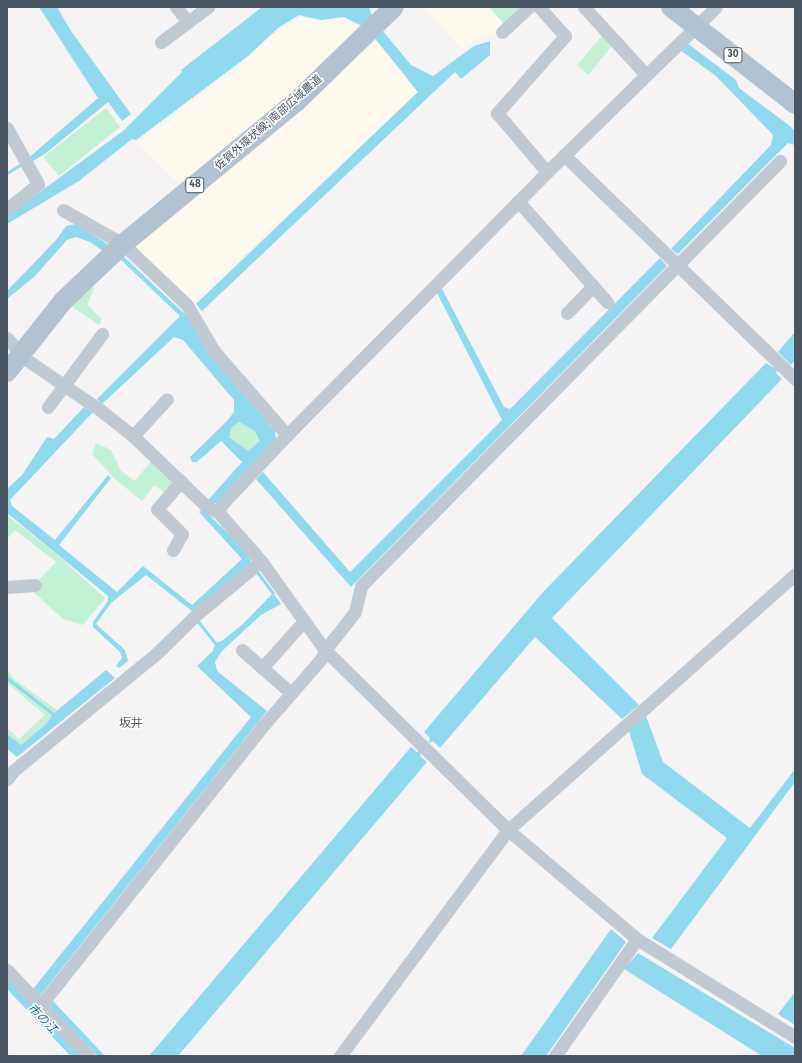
<!DOCTYPE html>
<meta charset="utf-8">
<style>
body{margin:0}
#map{position:relative;width:802px;height:1063px;overflow:hidden;background:#f5f3f3;font-family:"Fira Sans","Noto Sans JP",sans-serif}
div>[style]{position:absolute}
.commercial>*{inset:0;background:#fdf9ef}
.green>*{inset:0;background:#c3f1d5}
.water>*{inset:0;background:#90daee}
.stream>*{height:3px;margin:-1.5px;padding:0 1.5px;transform-origin:1.5px;border-radius:1.5px;background:#90daee}
.canal>*{height:11px;margin:-5.5px;padding:0 5.5px;transform-origin:5.5px;border-radius:5.5px;background:#90daee}
.minor>*{height:13px;margin:-6.5px;padding:0 6.5px;transform-origin:6.5px;border-radius:6.5px;background:#c1cad2}
.primary>*{height:20px;margin:-10px;padding:0 10px;transform-origin:10px;border-radius:10px;background:#b3c2d1}
span{translate:-50% -50%;white-space:nowrap;text-align:center;line-height:1.15;-webkit-text-stroke:3px #fff;paint-order:stroke}
.shield-label span{padding:1px 3px;background:#fff;border:1px solid;border-radius:3px;-webkit-text-stroke-width:0}
.shield-label{font-size:10px;color:#4a5661;font-weight:700}
.street-label{font-size:11px;color:#4a5661}
.neighbourhood-label{font-size:12px;color:#5f6368}
.water-label{font-size:12px;color:#0c7c9b;font-style:italic}
.frame{position:absolute;inset:0;border:8px solid #4a5661;pointer-events:none}
</style>
<div id="map">
<div class="commercial">
<div style="clip-path:polygon(424px 7px,489px 7px,503px 23px,497px 33px,474px 42px,463px 51px)"></div>
<div style="clip-path:polygon(300px 17px,324px 22px,345px 19px,360px 28px,298px 91px,181px 186px,136px 143px,232px 71px,279px 30px)"></div>
<div style="clip-path:polygon(374px 38px,417px 92px,193px 302px,135px 247px,272px 136px)"></div>
</div>
<div class="green">
<div style="clip-path:polygon(489px 7px,520px 7px,503px 23px)"></div>
<div style="clip-path:polygon(604px 34px,613px 45px,588px 75px,577px 65px)"></div>
<div style="clip-path:polygon(106px 108px,120px 127px,59px 176px,43px 157px)"></div>
<div style="clip-path:polygon(91px 286px,94px 288px,87px 305px,102px 319px,99px 325px,71px 306px)"></div>
<div style="clip-path:polygon(239px 422px,255px 431px,260px 441px,248px 451px,229px 437px,232px 427px)"></div>
<div style="clip-path:polygon(96px 443px,111px 450px,121px 471px,135px 481px,152px 460px,175px 483px,165px 493px,154px 485px,142px 501px,114px 478px,92px 454px)"></div>
<div style="clip-path:polygon(7px 515px,55px 553px,105px 598px,83px 625px,63px 619px,30px 589px,56px 562px,15px 530px,7px 539px)"></div>
<div style="clip-path:polygon(7px 669px,14px 679px,57px 710px,46px 724px,21px 745px,7px 734px,7px 728px,19px 739px,45px 715px,7px 683px)"></div>
</div>
<div class="water">
<div style="clip-path:polygon(39px 7px,57px 7px,71px 31px,131px 114px,122px 121px,108px 102px,45px 154px,28px 164px,26px 160px,98px 98px)"></div>
<div style="clip-path:polygon(262px 7px,369px 7px,372px 16px,362px 26px,344px 17px,321px 20px,299px 15px,278px 28px,248px 56px,136px 140px,132px 139px,79px 181px,7px 224px,7px 216px,123px 131px,182px 72px,181px 70px)"></div>
<div style="clip-path:polygon(382px 30px,411px 65px,433px 76px,474px 46px,490px 41px,490px 55px,461px 79px,455px 72px,202px 311px,196px 304px,418px 92px,374px 37px)"></div>
<div style="clip-path:polygon(687px 43px,736px 80px,739px 88px,790px 126px,795px 131px,795px 145px,788px 143px,678px 254px,671px 249px,771px 145px,773px 135px,716px 76px,680px 50px)"></div>
<div style="clip-path:polygon(76px 224px,109px 245px,103px 251px,90px 242px,76px 237px,67px 240px,35px 276px,7px 299px,7px 291px,57px 239px,66px 226px)"></div>
<div style="clip-path:polygon(evenodd,123px 256px,189px 318px,212px 358px,275px 431px,276px 439px,217px 503px,211px 503px,208px 500px,242px 462px,221px 441px,197px 462px,192px 462px,190px 457px,227px 421px,234px 412px,234px 400px,183px 340px,174px 337px,102px 404px,97px 399px,180px 316px,120px 259px,123px 256px,239px 422px,255px 431px,260px 441px,248px 451px,229px 437px,232px 427px,239px 422px)"></div>
<div style="clip-path:polygon(660px 258px,667px 266px,351px 587px,256px 479px,263px 472px,350px 572px,502px 420px,436px 291px,441px 287px,504px 407px,510px 409px)"></div>
<div style="clip-path:polygon(795px 332px,795px 360px,791px 365px,778px 352px)"></div>
<div style="clip-path:polygon(766px 363px,777px 370px,776px 373px,782px 379px,552px 618px,639px 705px,622px 719px,535px 637px,440px 748px,433px 741px,429px 743px,430px 738px,424px 732px,544px 591px)"></div>
<div style="clip-path:polygon(85px 406px,93px 412px,10px 500px,12px 506px,55px 540px,108px 475px,111px 478px,59px 545px,117px 592px,143px 566px,192px 605px,242px 559px,199px 512px,203px 509px,238px 543px,251px 560px,250px 565px,193px 612px,146px 575px,111px 603px,96px 624px,125px 650px,128px 661px,119px 668px,116px 666px,122px 658px,120px 652px,93px 627px,93px 622px,108px 601px,108px 596px,7px 513px,7px 489px,22px 475px,47px 437px,54px 439px)"></div>
<div style="clip-path:polygon(273px 593px,281px 604px,261px 615px,222px 651px,215px 662px,217px 671px,267px 711px,40px 996px,33px 989px,251px 717px,197px 666px,213px 651px,215px 643px,222px 641px,243px 624px)"></div>
<div style="clip-path:polygon(106px 670px,115px 678px,17px 757px,7px 749px,7px 734px,21px 745px,46px 724px,53px 714px)"></div>
<div style="clip-path:polygon(646px 716px,663px 762px,750px 828px,795px 769px,795px 782px,671px 949px,652px 938px,727px 838px,642px 774px,629px 731px)"></div>
<div style="clip-path:polygon(411px 747px,417px 752px,420px 750px,422px 752px,420px 756px,427px 762px,178px 1056px,149px 1056px)"></div>
<div style="clip-path:polygon(611px 929px,626px 942px,546px 1056px,521px 1056px)"></div>
<div style="clip-path:polygon(638px 953px,795px 1048px,795px 1056px,762px 1056px,624px 969px)"></div>
<div style="clip-path:polygon(795px 992px,795px 1025px,778px 1014px)"></div>
<div style="clip-path:polygon(52px 1000px,105px 1056px,98px 1056px,48px 1005px)"></div>
</div>
<div class="stream">
<div style="left:7px;top:173px;width:15px;rotate:-32deg"></div>
<div style="left:257px;top:572px;width:26px;rotate:53deg"></div>
<div style="left:197px;top:620px;width:29px;rotate:52deg"></div>
<div style="left:7px;top:678px;width:58px;rotate:38deg"></div>
</div>
<div class="canal">
<div style="left:7px;top:981px;width:103px;rotate:46.6deg"></div>
</div>
<div class="minor">
<div style="left:176px;top:7px;width:19px;rotate:51deg"></div>
<div style="left:539px;top:7px;width:39px;rotate:48deg"></div>
<div style="left:565px;top:36px;width:103px;rotate:131.4deg"></div>
<div style="left:497px;top:113px;width:77px;rotate:49.7deg"></div>
<div style="left:584px;top:7px;width:92px;rotate:47.6deg"></div>
<div style="left:502px;top:32px;width:37px;rotate:-43deg"></div>
<div style="left:161px;top:42px;width:59px;rotate:-36.7deg"></div>
<div style="left:7px;top:128px;width:64px;rotate:61deg"></div>
<div style="left:38px;top:184px;width:40px;rotate:141deg"></div>
<div style="left:564px;top:155px;width:322px;rotate:44.1deg"></div>
<div style="left:518px;top:201px;width:135px;rotate:48.6deg"></div>
<div style="left:63px;top:210px;width:69px;rotate:29.5deg"></div>
<div style="left:123px;top:244px;width:88px;rotate:43.6deg"></div>
<div style="left:187px;top:305px;width:53px;rotate:59.6deg"></div>
<div style="left:214px;top:351px;width:111px;rotate:49deg"></div>
<div style="left:567px;top:313px;width:37px;rotate:-46deg"></div>
<div style="left:7px;top:338px;width:30px;rotate:48deg"></div>
<div style="left:27px;top:360px;width:88px;rotate:34.4deg"></div>
<div style="left:100px;top:410px;width:42px;rotate:38.2deg"></div>
<div style="left:133px;top:436px;width:101px;rotate:43.8deg"></div>
<div style="left:206px;top:506px;width:13px;rotate:27deg"></div>
<div style="left:218px;top:512px;width:65px;rotate:48.7deg"></div>
<div style="left:261px;top:561px;width:110px;rotate:54.3deg"></div>
<div style="left:325px;top:650px;width:257px;rotate:44.5deg"></div>
<div style="left:508px;top:830px;width:169px;rotate:40.2deg"></div>
<div style="left:637px;top:939px;width:186px;rotate:31.8deg"></div>
<div style="left:48px;top:407px;width:91px;rotate:-53.5deg"></div>
<div style="left:133px;top:436px;width:50px;rotate:-47.4deg"></div>
<div style="left:218px;top:512px;width:9px;rotate:-63deg"></div>
<div style="left:222px;top:504px;width:95px;rotate:-46.7deg"></div>
<div style="left:287px;top:435px;width:370px;rotate:-45.3deg"></div>
<div style="left:547px;top:172px;width:236px;rotate:-44.3deg"></div>
<div style="left:173px;top:550px;width:18px;rotate:-61deg"></div>
<div style="left:182px;top:534px;width:35px;rotate:-135deg"></div>
<div style="left:157px;top:509px;width:37px;rotate:-49deg"></div>
<div style="left:7px;top:587px;width:28px;rotate:-4deg"></div>
<div style="left:242px;top:650px;width:65px;rotate:41.3deg"></div>
<div style="left:262px;top:668px;width:62px;rotate:-48.3deg"></div>
<div style="left:7px;top:779px;width:10px;rotate:-53deg"></div>
<div style="left:13px;top:771px;width:185px;rotate:-39.3deg"></div>
<div style="left:156px;top:654px;width:57px;rotate:-44.3deg"></div>
<div style="left:197px;top:614px;width:83px;rotate:-39.6deg"></div>
<div style="left:7px;top:970px;width:119px;rotate:46.4deg"></div>
<div style="left:40px;top:1006px;width:355px;rotate:-51.5deg"></div>
<div style="left:261px;top:728px;width:91px;rotate:-49deg"></div>
<div style="left:321px;top:659px;width:10px;rotate:-66deg"></div>
<div style="left:325px;top:650px;width:48px;rotate:-51.7deg"></div>
<div style="left:355px;top:612px;width:27px;rotate:-77deg"></div>
<div style="left:361px;top:586px;width:597px;rotate:-45.41deg"></div>
<div style="left:340px;top:1056px;width:282px;rotate:-53.4deg"></div>
<div style="left:508px;top:830px;width:385px;rotate:-41.7deg"></div>
<div style="left:555px;top:1056px;width:143px;rotate:-55deg"></div>
</div>
<div class="primary">
<div style="left:671px;top:7px;width:157px;rotate:38deg"></div>
<div style="left:7px;top:372px;width:90px;rotate:-51.7deg"></div>
<div style="left:63px;top:301px;width:83px;rotate:-43.5deg"></div>
<div style="left:123px;top:244px;width:224px;rotate:-39.4deg"></div>
<div style="left:296px;top:102px;width:136px;rotate:-44.1deg"></div>
</div>
<div class="shield-label">
<span style="left:733px;top:55px">30</span>
<span style="left:195px;top:185px">48</span>
</div>
<div class="street-label">
<span style="left:269px;top:123px;rotate:-41deg">佐賀外環状線; 南部広域農道</span>
</div>
<div class="neighbourhood-label">
<span style="left:131px;top:724px">坂井</span>
</div>
<div class="water-label">
<span style="left:42px;top:1019px;rotate:46deg">市の江</span>
</div>
<div class="frame"></div>
</div>
